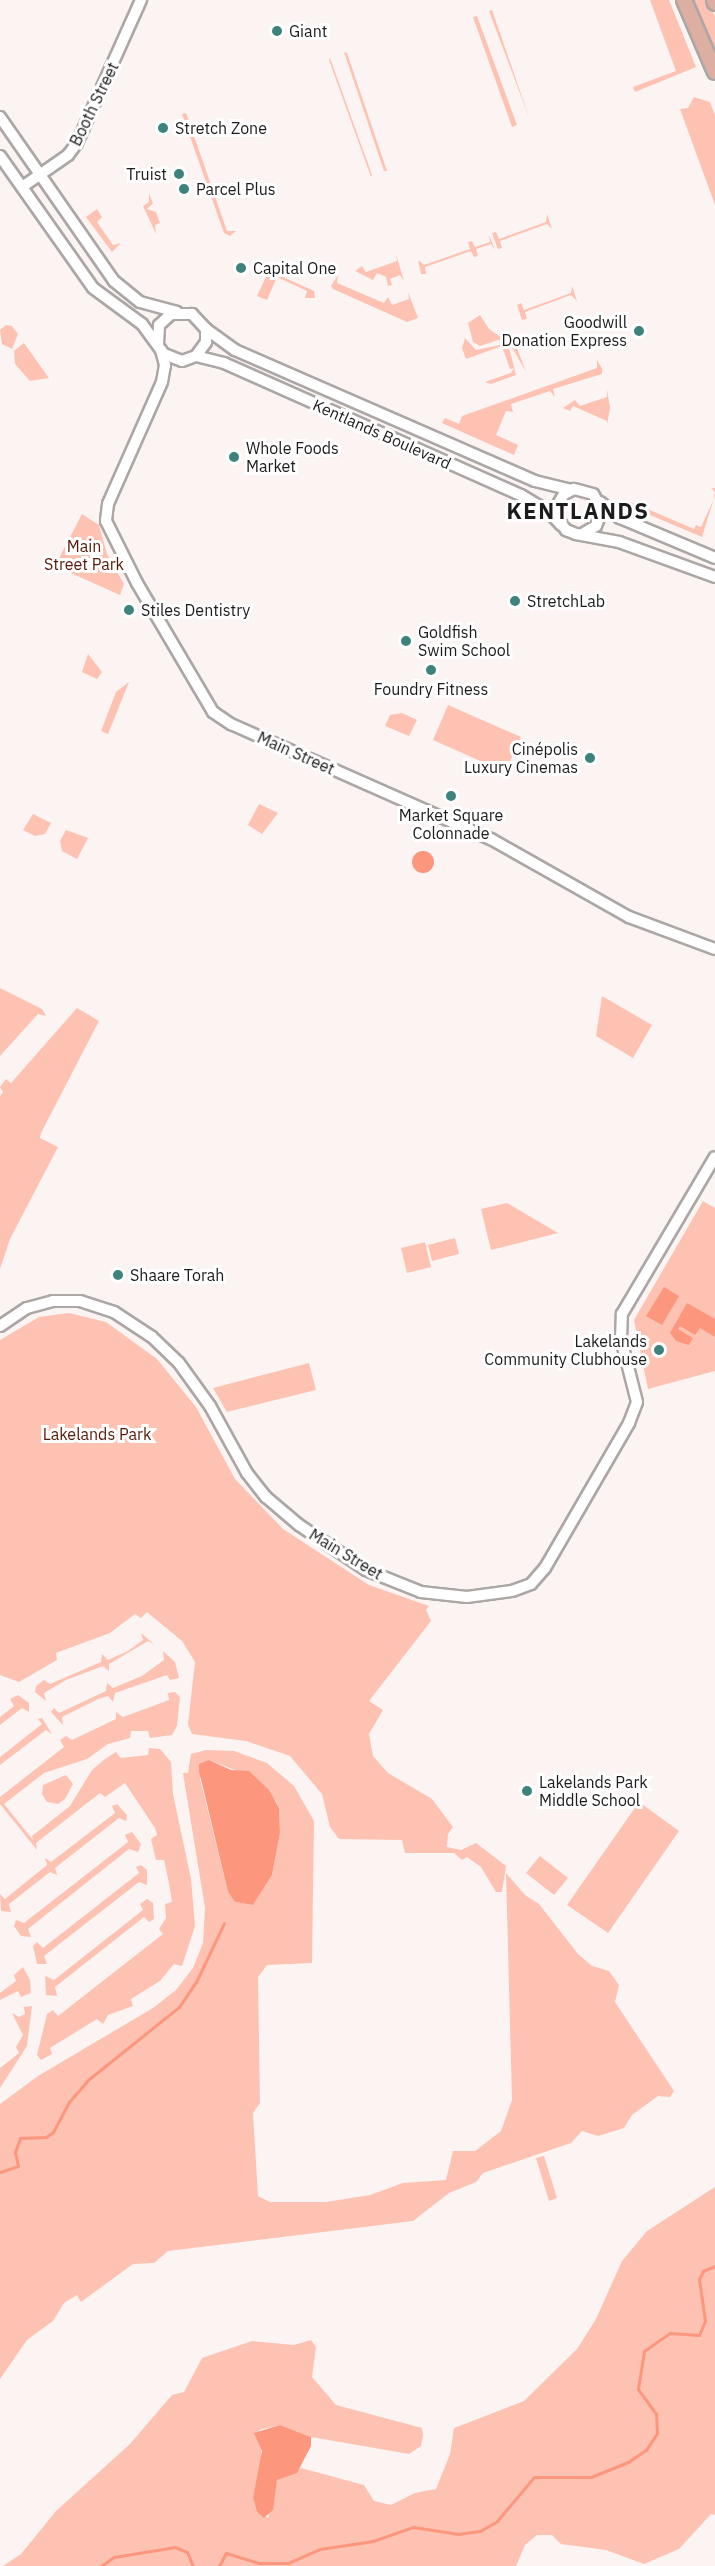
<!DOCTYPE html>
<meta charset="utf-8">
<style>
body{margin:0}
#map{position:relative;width:715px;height:2566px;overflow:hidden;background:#fbf4f3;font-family:"IBM Plex Sans",sans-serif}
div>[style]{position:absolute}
.green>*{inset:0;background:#fec2b2}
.water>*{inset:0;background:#fc967c}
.round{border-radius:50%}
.stream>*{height:3px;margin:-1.5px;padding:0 1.5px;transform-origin:1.5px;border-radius:1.5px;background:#fc967c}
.roads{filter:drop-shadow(2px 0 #aca6a5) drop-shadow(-2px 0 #aca6a5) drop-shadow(0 2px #aca6a5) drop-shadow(0 -2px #aca6a5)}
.minor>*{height:10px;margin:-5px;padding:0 5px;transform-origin:5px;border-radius:5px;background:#fff}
.major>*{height:14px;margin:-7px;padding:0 7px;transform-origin:7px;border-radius:7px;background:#ddafa3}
.dots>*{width:16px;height:16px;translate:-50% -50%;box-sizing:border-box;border:3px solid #fff;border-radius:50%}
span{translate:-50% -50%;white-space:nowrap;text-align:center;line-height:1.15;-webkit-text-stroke:6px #fff;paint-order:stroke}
.poi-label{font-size:16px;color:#1d1b1b}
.left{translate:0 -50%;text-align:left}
.right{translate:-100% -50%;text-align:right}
.street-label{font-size:16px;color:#1d1b1b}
.park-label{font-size:16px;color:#561808}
.district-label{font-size:22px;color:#1d1b1b;font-weight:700;letter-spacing:1.5px}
</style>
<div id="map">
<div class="green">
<div style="clip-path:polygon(650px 0,669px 0,696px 67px,635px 92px,633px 87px,676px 71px)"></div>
<div style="clip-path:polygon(691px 0,708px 0,715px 16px,715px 57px)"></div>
<div style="clip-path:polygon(492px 10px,530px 120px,489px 11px)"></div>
<div style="clip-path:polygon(477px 16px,517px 125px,512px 127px,473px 17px)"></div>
<div style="clip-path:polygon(344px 52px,347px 53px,387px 171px,384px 171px)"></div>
<div style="clip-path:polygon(330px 58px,372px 175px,371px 177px,329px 60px)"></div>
<div style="clip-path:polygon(694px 97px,710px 102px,715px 115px,715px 205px,680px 109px,688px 108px)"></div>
<div style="clip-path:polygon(186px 113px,227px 231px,236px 231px,230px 236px,224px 233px,182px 114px)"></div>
<div style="clip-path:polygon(149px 194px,153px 203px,147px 209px,156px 212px,160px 223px,155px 225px,156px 234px,143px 206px,149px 202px)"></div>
<div style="clip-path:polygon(97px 209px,102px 217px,97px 222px,113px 245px,121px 243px,112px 252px,86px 217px)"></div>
<div style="clip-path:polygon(547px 214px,552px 229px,547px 224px,500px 241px,502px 248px,498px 249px,492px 233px,496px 232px,499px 239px,546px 222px)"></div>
<div style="clip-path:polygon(489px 235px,495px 250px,491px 244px,476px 249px,478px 256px,474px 257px,471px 251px,425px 267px,426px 274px,421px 274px,418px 260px,424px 265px,470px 249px,468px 242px,472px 241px,475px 247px,490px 242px)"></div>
<div style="clip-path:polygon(396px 254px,404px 281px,400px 275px,390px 279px,392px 285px,388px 286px,386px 277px,377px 273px,373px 280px,355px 271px,362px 266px,366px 272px,397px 261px)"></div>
<div style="clip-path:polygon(274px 273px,314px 291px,315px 298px,305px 298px,307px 291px,277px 277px,267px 300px,257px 296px,266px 277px)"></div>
<div style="clip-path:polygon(338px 275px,337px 283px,384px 303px,388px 297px,392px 305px,409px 299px,408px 292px,418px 318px,407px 322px,333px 289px,331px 286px)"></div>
<div style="clip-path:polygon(572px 286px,577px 301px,571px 295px,525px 312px,527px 319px,522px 320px,517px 305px,521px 303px,524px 310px,571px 293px)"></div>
<div style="clip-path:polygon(480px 315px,489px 329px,517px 348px,526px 372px,509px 342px,498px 340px,480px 346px,473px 342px,468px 323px)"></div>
<div style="clip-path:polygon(6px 325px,12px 326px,18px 334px,12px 349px,2px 344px,0 330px)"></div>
<div style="clip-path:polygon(465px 338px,476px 350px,500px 345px,506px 346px,510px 351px,516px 375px,491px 384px,485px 382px,511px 373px,514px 368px,510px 369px,502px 346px,466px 359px,462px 348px)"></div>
<div style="clip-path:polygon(24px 343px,41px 367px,49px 378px,30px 381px,15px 364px,14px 351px)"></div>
<div style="clip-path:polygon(597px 360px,606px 375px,602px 369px,602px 374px,553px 389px,555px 397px,550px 391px,511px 404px,513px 412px,506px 411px,496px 435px,518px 445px,514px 455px,442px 423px,445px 418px,459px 424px,462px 416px,597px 368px)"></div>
<div style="clip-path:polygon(607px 389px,610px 408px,607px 425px,607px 421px,573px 406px,570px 411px,563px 408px,575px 400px,580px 406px,607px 397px)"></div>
<div style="clip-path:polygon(711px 488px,715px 488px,715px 495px,702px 537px,629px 506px,631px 502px,694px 529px,696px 525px,701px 527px,713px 501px,715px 492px)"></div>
<div style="clip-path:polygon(82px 514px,99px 525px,107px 554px,124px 584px,120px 595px,55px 566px)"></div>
<div style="clip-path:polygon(88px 654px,102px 672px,97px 679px,82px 672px)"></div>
<div style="clip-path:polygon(129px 682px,108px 734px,101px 731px,116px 692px)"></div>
<div style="clip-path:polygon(448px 705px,521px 737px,505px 772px,433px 740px)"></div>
<div style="clip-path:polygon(402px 713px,417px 720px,409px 736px,385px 726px,390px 715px)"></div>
<div style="clip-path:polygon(259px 804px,278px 813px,262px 834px,248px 825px)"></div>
<div style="clip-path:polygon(33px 814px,51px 823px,45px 834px,35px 836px,23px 830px)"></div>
<div style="clip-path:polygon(66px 830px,88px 838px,77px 859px,62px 851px,60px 841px)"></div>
<div style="clip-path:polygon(0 988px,42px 1009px,46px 1016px,38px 1014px,0 1056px)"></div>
<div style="clip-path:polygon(602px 996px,652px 1025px,633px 1058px,596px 1036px)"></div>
<div style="clip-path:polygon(77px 1008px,99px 1021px,41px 1133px,40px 1138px,58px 1147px,10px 1239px,0 1269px,0 1096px,3px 1092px,0 1087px,6px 1079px,11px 1083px)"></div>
<div style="clip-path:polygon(703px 1201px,715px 1208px,715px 1371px,648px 1389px,634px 1320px)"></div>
<div style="clip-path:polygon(507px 1203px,558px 1233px,491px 1250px,481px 1209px)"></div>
<div style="clip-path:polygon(455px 1238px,459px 1254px,432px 1261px,428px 1245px)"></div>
<div style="clip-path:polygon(425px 1242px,431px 1267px,407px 1273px,401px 1248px)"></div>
<div style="clip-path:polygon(69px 1313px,106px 1322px,157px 1359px,196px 1407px,235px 1479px,283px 1529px,369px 1585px,429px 1606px,426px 1610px,431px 1621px,369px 1701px,383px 1710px,369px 1734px,373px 1756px,388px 1773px,432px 1799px,453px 1827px,448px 1834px,447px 1847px,461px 1850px,476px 1843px,506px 1866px,502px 1892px,496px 1892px,481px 1867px,467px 1857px,462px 1860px,454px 1853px,405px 1853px,402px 1840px,339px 1839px,330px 1827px,322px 1794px,290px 1756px,246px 1741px,192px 1734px,188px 1724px,195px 1662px,182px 1641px,147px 1612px,141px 1618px,135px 1614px,110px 1633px,56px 1653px,57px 1660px,19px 1682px,0 1675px,0 1340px,39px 1317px)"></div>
<div style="clip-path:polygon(309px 1363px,316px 1390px,227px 1412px,213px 1388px)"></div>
<div style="clip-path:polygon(141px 1633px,155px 1645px,148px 1641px,109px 1664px,109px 1671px,103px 1666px,66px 1680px,44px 1693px,46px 1701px,35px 1692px,36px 1686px,44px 1680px,50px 1684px,101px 1662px,102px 1654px,108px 1660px,128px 1651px,143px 1640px)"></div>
<div style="clip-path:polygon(163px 1651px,175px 1662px,179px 1678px,170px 1680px,167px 1675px,115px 1693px,113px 1702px,108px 1696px,98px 1699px,62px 1717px,63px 1725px,51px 1712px,54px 1708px,59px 1713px,106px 1691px,107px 1683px,113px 1688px,142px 1676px,164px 1660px)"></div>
<div style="clip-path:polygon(175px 1692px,180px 1697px,177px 1726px,172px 1735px,150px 1738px,148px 1731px,131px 1731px,130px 1738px,108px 1744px,87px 1759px,44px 1773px,4px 1804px,33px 1840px,32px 1836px,70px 1806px,92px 1770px,105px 1759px,116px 1752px,121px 1758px,148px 1755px,149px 1748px,160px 1749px,171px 1762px,173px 1794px,191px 1879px,195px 1926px,182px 1966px,174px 1964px,160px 1981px,131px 1999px,133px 2006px,108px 2015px,103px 2024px,97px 2019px,50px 2048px,52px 2054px,41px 2060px,37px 2055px,47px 2014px,53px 2010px,58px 2016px,163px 1934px,159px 1929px,166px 1918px,165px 1904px,172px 1902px,169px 1883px,164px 1860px,156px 1860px,151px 1839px,157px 1835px,155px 1828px,125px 1783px,105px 1797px,100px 1793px,36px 1843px,37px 1850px,0 1804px,0 1797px,64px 1747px,60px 1740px,66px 1736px,72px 1740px,116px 1719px,116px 1712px,123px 1717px,169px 1700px,168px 1693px)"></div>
<div style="clip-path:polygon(18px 1695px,29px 1703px,29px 1712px,22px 1708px,0 1725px,0 1717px,14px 1706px,10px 1699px)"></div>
<div style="clip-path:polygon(42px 1718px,52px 1734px,46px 1730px,0 1765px,0 1757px,42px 1724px,38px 1719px)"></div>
<div style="clip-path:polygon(evenodd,206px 1750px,234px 1751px,267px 1763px,294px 1786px,314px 1821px,312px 1963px,267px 1965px,258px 1977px,260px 2103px,253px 2113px,258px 2196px,270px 2202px,326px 2202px,370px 2195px,403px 2183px,446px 2180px,453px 2151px,475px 2151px,501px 2131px,512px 2100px,506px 1873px,525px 1895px,539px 1904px,578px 1954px,592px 1966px,609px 1971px,619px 1985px,615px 2002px,674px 2091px,670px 2097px,658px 2096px,632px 2115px,624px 2128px,598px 2136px,582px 2131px,571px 2143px,483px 2173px,476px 2182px,449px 2193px,413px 2221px,168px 2251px,154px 2263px,133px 2264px,81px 2302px,77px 2295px,64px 2303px,53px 2321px,27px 2340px,0 2379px,0 2104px,38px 2076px,153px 2008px,176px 1990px,193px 1968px,203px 1943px,205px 1908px,183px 1773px,188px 1773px,191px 1754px,206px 1750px,209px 1760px,235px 1770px,276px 1801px,279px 1808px,280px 1833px,272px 1875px,253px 1905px,235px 1902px,228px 1892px,200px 1779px,209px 1760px)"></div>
<div style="clip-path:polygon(66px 1775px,73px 1784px,65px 1799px,58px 1804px,47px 1802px,42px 1794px,43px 1785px)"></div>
<div style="clip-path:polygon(639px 1802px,679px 1831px,608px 1933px,567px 1905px)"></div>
<div style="clip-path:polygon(117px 1804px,127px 1815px,126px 1821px,119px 1818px,55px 1868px,57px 1875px,50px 1872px,9px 1904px,11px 1912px,1px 1911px,0 1894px,5px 1899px,47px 1865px,45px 1858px,51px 1862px,115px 1813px,112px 1806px)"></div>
<div style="clip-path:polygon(132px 1832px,141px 1844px,138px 1852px,129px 1849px,28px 1929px,31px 1937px,21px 1936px,14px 1926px,16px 1920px,24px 1923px,128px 1842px,125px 1835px)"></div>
<div style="clip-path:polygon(540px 1856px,568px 1878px,554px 1895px,526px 1873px)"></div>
<div style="clip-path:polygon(141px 1865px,147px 1870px,147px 1885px,139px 1882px,44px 1956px,47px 1964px,37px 1964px,33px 1946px,37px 1942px,43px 1948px,139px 1873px,136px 1867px)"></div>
<div style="clip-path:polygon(147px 1899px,153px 1903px,154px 1919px,149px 1922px,144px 1917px,55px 1987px,57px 1996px,46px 1995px,45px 1976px,54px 1980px,143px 1910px,140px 1904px)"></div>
<div style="clip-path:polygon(23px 1967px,30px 1980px,31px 1993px,21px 1997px,18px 1991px,0 2000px,0 1993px,16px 1981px,14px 1975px)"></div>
<div style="clip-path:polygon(32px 2006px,27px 2046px,0 2088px,0 2068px,19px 2053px,16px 2047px,23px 2035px,12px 2013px,19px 2017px,25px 2014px,24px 2007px)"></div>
<div style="clip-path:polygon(544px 2156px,557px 2198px,549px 2201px,536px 2158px)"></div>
<div style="clip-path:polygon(715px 2187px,715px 2515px,711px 2514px,679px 2549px,644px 2564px,606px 2550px,561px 2544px,552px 2535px,537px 2535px,525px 2545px,516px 2566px,3px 2566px,21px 2554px,56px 2511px,130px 2444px,172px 2395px,184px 2392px,202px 2358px,252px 2341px,294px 2345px,311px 2340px,316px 2347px,312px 2377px,336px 2405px,422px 2428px,423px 2435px,421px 2446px,409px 2454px,311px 2437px,280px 2425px,259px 2430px,262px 2461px,253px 2498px,257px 2512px,268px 2518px,277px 2480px,301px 2468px,364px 2485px,374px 2501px,391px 2505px,415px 2493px,436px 2489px,450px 2454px,454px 2428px,524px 2401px,577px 2349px,596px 2319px,622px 2261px,647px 2231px)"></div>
</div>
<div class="water">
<div class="round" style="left:412px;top:851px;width:22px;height:22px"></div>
<div style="clip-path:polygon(664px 1287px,679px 1296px,662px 1325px,646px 1316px)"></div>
<div style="clip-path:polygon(687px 1303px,715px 1319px,715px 1337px,700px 1328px,695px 1335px,680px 1326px,678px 1329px,693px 1338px,689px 1345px,676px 1341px,670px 1333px)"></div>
<div style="clip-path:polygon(209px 1760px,231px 1770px,249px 1771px,269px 1790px,279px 1808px,280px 1833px,272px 1875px,253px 1905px,235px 1902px,228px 1892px,199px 1771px,199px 1764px)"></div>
<div style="clip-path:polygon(280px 2425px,311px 2437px,311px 2446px,297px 2473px,277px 2480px,273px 2510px,264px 2518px,257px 2512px,253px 2498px,262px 2451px,254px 2433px)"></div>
</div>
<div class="stream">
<div style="left:0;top:2172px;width:19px;rotate:-18deg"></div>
<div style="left:18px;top:2166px;width:14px;rotate:-102deg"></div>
<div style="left:15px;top:2152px;width:15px;rotate:-70deg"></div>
<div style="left:20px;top:2138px;width:26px;rotate:-2deg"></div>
<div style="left:46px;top:2137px;width:9px;rotate:-36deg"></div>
<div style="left:53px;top:2132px;width:34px;rotate:-62deg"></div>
<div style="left:69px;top:2102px;width:30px;rotate:-49deg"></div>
<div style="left:89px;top:2079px;width:115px;rotate:-38.7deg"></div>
<div style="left:179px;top:2007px;width:30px;rotate:-56deg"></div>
<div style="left:196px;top:1982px;width:65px;rotate:-64.6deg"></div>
<div style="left:101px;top:2566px;width:16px;rotate:-35deg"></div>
<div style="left:114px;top:2557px;width:62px;rotate:-9.3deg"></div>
<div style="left:175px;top:2547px;width:13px;rotate:23deg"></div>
<div style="left:187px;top:2552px;width:15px;rotate:67deg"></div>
<div style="left:219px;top:2566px;width:15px;rotate:-62deg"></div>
<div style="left:226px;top:2553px;width:34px;rotate:17deg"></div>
<div style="left:259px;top:2563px;width:29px"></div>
<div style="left:288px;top:2563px;width:35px;rotate:-24deg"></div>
<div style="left:320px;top:2549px;width:54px;rotate:-8.6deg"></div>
<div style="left:373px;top:2541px;width:42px;rotate:-19.3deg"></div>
<div style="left:413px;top:2527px;width:46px;rotate:8.8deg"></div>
<div style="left:458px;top:2534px;width:22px;rotate:-8deg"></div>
<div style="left:480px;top:2531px;width:20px;rotate:-30deg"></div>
<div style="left:497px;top:2521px;width:57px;rotate:-49.9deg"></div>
<div style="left:534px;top:2477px;width:57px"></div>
<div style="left:591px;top:2477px;width:40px;rotate:-22deg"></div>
<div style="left:628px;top:2462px;width:22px;rotate:-34deg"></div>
<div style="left:646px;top:2450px;width:20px;rotate:-57deg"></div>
<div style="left:657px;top:2433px;width:19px;rotate:-93deg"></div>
<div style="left:656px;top:2414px;width:31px;rotate:-126deg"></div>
<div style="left:638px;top:2389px;width:38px;rotate:-81deg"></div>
<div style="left:644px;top:2351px;width:32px;rotate:-35deg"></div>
<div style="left:670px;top:2333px;width:29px;rotate:4deg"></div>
<div style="left:699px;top:2335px;width:15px;rotate:-67deg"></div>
<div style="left:705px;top:2321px;width:42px;rotate:-98.1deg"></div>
<div style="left:699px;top:2279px;width:9px;rotate:-63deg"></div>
<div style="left:703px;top:2271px;width:13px;rotate:-23deg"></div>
</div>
<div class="roads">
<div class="minor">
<div style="left:0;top:117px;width:200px;rotate:55.2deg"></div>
<div style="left:114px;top:281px;width:33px;rotate:39deg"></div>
<div style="left:140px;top:302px;width:38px;rotate:15deg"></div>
<div style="left:0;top:156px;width:161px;rotate:54.8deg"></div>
<div style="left:93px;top:288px;width:61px;rotate:36.3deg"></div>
<div style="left:142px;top:324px;width:37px;rotate:54deg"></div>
<div style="left:164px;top:354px;width:19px;rotate:21deg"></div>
<div style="left:182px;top:361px;width:15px;rotate:-20deg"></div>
<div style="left:196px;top:356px;width:17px;rotate:-54deg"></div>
<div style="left:206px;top:342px;width:13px;rotate:-90deg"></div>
<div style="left:206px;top:329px;width:21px;rotate:-133deg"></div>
<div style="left:192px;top:314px;width:21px;rotate:180deg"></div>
<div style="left:171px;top:314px;width:16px;rotate:137deg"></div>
<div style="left:159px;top:325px;width:20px;rotate:93deg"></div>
<div style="left:22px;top:187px;width:56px;rotate:-34.8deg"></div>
<div style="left:68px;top:155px;width:15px;rotate:-53deg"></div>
<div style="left:77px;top:143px;width:157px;rotate:-65.9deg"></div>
<div style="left:206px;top:329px;width:36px;rotate:36deg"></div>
<div style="left:235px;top:350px;width:327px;rotate:23.6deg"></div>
<div style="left:535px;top:481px;width:36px;rotate:14deg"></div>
<div style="left:161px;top:350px;width:16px;rotate:75deg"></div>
<div style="left:165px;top:365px;width:17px;rotate:100deg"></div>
<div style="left:162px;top:382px;width:133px;rotate:113.9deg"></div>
<div style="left:108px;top:504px;width:17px;rotate:97deg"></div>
<div style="left:106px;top:521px;width:69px;rotate:63.4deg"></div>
<div style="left:137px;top:583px;width:150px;rotate:59.5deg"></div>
<div style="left:213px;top:712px;width:22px;rotate:34deg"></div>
<div style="left:231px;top:724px;width:284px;rotate:23.9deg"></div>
<div style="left:491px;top:839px;width:159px;rotate:29.5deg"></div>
<div style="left:629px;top:917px;width:92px;rotate:20.4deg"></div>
<div style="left:196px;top:356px;width:29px;rotate:14deg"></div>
<div style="left:224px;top:363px;width:325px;rotate:24deg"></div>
<div style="left:521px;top:495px;width:31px;rotate:31deg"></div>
<div style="left:548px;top:511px;width:19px;rotate:47deg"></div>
<div style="left:600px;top:502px;width:26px;rotate:39deg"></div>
<div style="left:620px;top:518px;width:103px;rotate:22.8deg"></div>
<div style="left:582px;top:534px;width:16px;rotate:-30deg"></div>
<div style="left:596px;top:526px;width:17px;rotate:-69deg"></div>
<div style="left:602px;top:510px;width:18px;rotate:-119deg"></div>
<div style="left:593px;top:494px;width:20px;rotate:-165deg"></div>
<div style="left:574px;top:489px;width:11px;rotate:153deg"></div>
<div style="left:564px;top:494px;width:14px;rotate:120deg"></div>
<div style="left:557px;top:506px;width:13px;rotate:86deg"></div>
<div style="left:558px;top:519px;width:14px;rotate:54deg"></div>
<div style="left:566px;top:530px;width:11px;rotate:22deg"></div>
<div style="left:576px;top:534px;width:44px;rotate:10.5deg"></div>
<div style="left:619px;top:542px;width:102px;rotate:20deg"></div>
<div style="left:0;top:1326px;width:32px;rotate:-34deg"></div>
<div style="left:27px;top:1308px;width:27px;rotate:-15deg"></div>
<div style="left:53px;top:1301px;width:27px"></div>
<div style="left:80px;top:1301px;width:36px;rotate:18deg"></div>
<div style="left:114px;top:1312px;width:45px;rotate:33.3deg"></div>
<div style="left:152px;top:1337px;width:37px;rotate:44deg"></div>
<div style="left:179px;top:1363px;width:53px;rotate:54.2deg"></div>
<div style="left:210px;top:1406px;width:77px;rotate:61.1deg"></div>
<div style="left:247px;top:1473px;width:31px;rotate:52deg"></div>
<div style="left:266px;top:1497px;width:43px;rotate:40.3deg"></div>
<div style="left:299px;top:1525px;width:81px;rotate:33.9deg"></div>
<div style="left:366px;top:1570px;width:59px;rotate:21.8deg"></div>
<div style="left:421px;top:1592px;width:46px;rotate:6.2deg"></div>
<div style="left:467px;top:1597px;width:45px;rotate:-7.6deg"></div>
<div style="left:512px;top:1591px;width:20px;rotate:-20deg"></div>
<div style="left:531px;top:1584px;width:21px;rotate:-49deg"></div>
<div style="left:545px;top:1568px;width:168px;rotate:-59.9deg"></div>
<div style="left:629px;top:1423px;width:22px;rotate:-69deg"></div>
<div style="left:637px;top:1402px;width:65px;rotate:-104.3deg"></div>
<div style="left:621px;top:1339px;width:25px;rotate:-88deg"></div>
<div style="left:622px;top:1314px;width:182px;rotate:-59.4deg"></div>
</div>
<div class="major">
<div style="left:684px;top:0;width:78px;rotate:66.7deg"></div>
<div style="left:714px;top:0;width:3px;rotate:72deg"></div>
</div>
</div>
<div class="dots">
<div style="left:277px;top:31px;background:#3d837b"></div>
<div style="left:163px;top:128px;background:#3d837b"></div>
<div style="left:179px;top:174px;background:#3d837b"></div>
<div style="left:184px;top:189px;background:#3d837b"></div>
<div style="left:241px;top:268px;background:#3d837b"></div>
<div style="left:639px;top:331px;background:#3d837b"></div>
<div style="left:234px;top:457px;background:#3d837b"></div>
<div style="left:515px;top:601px;background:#3d837b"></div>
<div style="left:129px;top:610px;background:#3d837b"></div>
<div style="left:406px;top:641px;background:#3d837b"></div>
<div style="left:431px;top:670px;background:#3d837b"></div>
<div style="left:590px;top:758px;background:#3d837b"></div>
<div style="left:451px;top:796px;background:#3d837b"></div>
<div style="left:118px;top:1275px;background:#3d837b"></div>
<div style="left:659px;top:1350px;background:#3d837b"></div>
<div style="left:527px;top:1791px;background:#3d837b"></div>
</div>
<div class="poi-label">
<span class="left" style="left:289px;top:31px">Giant</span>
<span class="left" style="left:175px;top:128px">Stretch Zone</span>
<span class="right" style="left:167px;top:174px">Truist</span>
<span class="left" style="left:196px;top:189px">Parcel Plus</span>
<span class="left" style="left:253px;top:268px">Capital One</span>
<span class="right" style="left:627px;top:331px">Goodwill<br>Donation Express</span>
<span class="left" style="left:246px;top:457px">Whole Foods<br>Market</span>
<span class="left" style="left:527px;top:601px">StretchLab</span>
<span class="left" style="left:141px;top:610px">Stiles Dentistry</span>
<span class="left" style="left:418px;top:641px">Goldfish<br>Swim School</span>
<span style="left:431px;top:689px">Foundry Fitness</span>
<span class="right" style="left:578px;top:758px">Cinépolis<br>Luxury Cinemas</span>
<span style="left:451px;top:824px">Market Square<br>Colonnade</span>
<span class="left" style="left:130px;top:1275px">Shaare Torah</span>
<span class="right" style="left:647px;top:1350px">Lakelands<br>Community Clubhouse</span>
<span class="left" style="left:539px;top:1791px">Lakelands Park<br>Middle School</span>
</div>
<div class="street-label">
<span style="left:94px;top:104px;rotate:-64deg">Booth Street</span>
<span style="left:382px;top:434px;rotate:24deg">Kentlands Boulevard</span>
<span style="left:296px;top:753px;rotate:24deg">Main Street</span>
<span style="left:346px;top:1554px;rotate:31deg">Main Street</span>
</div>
<div class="park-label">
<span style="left:84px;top:555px">Main<br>Street Park</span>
<span style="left:97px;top:1434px">Lakelands Park</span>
</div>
<div class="district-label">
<span style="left:578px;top:511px">KENTLANDS</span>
</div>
</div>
